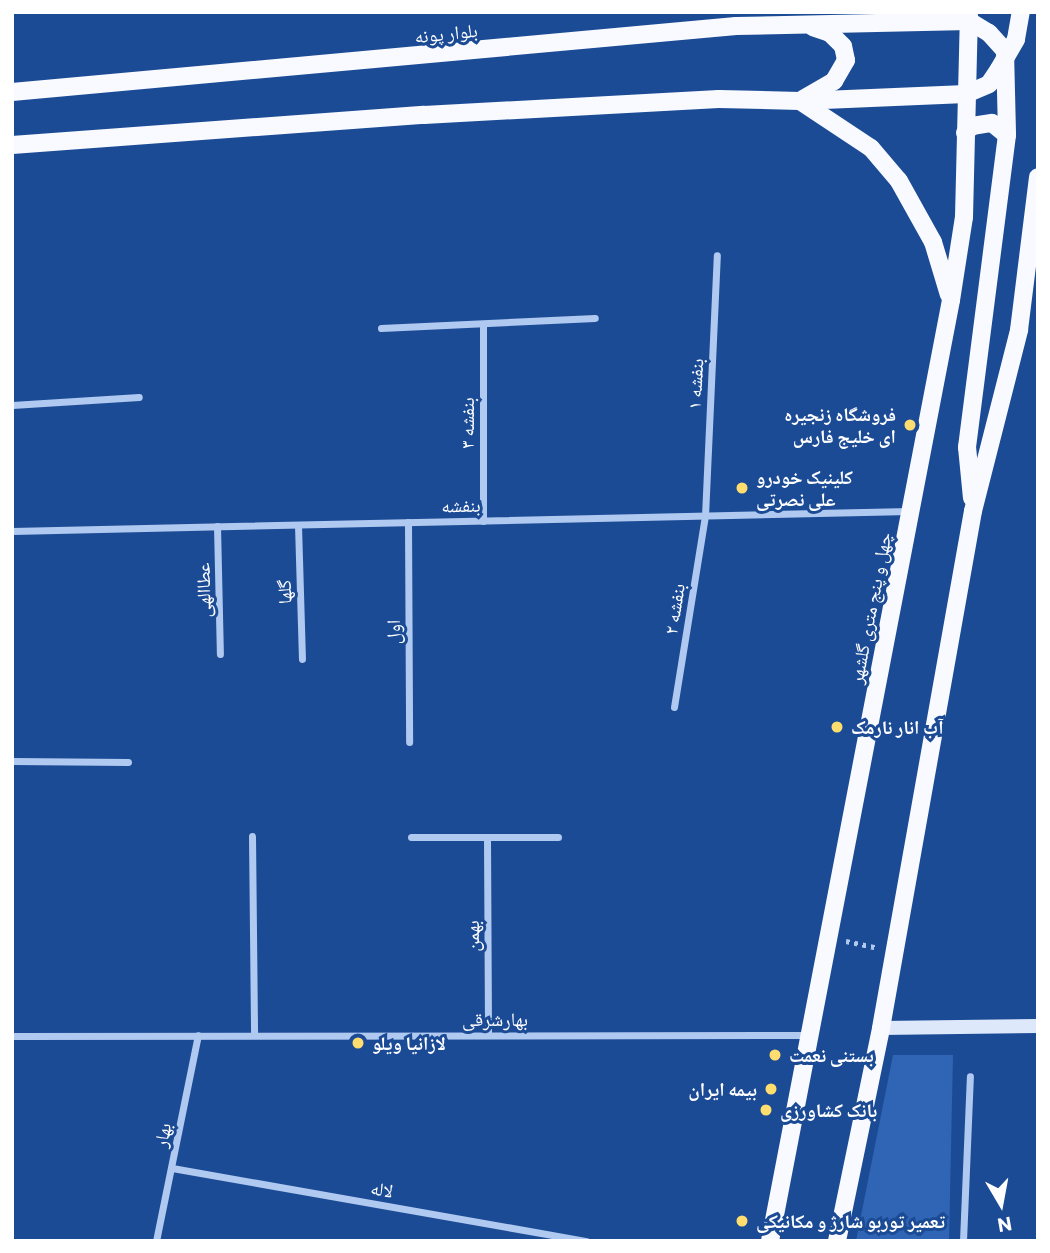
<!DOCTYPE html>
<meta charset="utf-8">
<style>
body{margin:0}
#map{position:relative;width:1050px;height:1253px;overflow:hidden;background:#1c4b96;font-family:Commissioner,"Noto Naskh Arabic",sans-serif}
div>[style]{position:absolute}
.green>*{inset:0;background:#3064b4}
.path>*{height:4.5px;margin-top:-2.25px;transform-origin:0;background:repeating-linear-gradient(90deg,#b0c9f0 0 3.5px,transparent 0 8.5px)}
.street>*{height:7px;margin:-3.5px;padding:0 3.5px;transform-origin:3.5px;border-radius:3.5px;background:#b0c9f0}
.secondary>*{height:14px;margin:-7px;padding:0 7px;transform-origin:7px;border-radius:7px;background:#dde8fb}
.primary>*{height:18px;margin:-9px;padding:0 9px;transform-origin:9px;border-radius:9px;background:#f8faff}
.dots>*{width:19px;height:19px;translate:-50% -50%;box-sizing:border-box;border:4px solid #1c4b96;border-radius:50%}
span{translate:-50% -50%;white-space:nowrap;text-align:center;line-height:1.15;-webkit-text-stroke:6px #1c4b96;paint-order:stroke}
.street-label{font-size:19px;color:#fff}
.poi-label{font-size:19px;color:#fff;font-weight:700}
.right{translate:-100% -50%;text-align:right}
.left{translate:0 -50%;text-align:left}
.frame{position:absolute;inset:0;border:14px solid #fff;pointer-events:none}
.north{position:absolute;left:966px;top:1169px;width:70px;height:70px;-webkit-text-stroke:5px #1c4b96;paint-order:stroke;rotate:170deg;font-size:19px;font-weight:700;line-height:28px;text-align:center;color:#fff}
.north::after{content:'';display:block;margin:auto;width:24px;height:32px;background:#fff;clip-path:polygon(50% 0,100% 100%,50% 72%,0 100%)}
</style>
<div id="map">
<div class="green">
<div style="clip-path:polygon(893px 1055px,953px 1055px,949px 1241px,856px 1241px)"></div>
</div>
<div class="path">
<div style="left:846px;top:941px;width:30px;rotate:12deg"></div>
</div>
<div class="street">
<div style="left:381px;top:328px;width:214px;rotate:-2.7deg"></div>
<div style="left:12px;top:405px;width:127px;rotate:-3.6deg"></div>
<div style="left:483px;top:521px;width:196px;rotate:-90deg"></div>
<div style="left:408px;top:522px;width:220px;rotate:89.7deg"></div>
<div style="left:298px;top:525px;width:134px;rotate:88.3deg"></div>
<div style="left:217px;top:526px;width:128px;rotate:88.7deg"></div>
<div style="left:12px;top:531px;width:898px;rotate:-1.28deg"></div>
<div style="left:674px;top:707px;width:193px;rotate:-80.8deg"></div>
<div style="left:705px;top:516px;width:261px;rotate:-87.4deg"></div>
<div style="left:12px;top:761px;width:116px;rotate:0.5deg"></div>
<div style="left:252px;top:836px;width:199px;rotate:89.4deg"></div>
<div style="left:411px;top:837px;width:147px"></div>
<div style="left:487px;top:838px;width:197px;rotate:89.7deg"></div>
<div style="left:12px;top:1036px;width:797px;rotate:-0.07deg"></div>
<div style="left:172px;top:1168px;width:421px;rotate:10deg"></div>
<div style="left:156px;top:1241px;width:210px;rotate:-78.5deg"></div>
<div style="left:963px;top:1241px;width:165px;rotate:-87.6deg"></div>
</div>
<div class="secondary">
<div style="left:881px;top:1028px;width:157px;rotate:-0.7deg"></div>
</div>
<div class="primary">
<div style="left:969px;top:21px;width:23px;rotate:31deg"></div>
<div style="left:989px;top:33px;width:24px;rotate:48deg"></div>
<div style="left:1005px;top:51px;width:84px;rotate:88.6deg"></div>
<div style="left:1007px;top:135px;width:315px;rotate:97.3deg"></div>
<div style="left:967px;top:447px;width:51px;rotate:84.4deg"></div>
<div style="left:12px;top:92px;width:727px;rotate:-5.21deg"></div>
<div style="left:736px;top:26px;width:233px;rotate:-1.2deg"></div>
<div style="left:803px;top:99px;width:36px;rotate:-30deg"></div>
<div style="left:834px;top:81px;width:24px;rotate:-60deg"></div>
<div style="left:846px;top:60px;width:14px;rotate:-102deg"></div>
<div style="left:843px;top:46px;width:18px;rotate:-135deg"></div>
<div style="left:830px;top:33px;width:18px;rotate:-161deg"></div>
<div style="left:800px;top:101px;width:166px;rotate:-2.4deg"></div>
<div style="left:966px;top:94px;width:25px;rotate:-23deg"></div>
<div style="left:989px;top:84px;width:18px;rotate:-56deg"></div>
<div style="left:999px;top:69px;width:34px;rotate:-60deg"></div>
<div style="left:1016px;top:39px;width:27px;rotate:-80deg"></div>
<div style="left:965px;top:133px;width:10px;rotate:-45deg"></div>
<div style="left:972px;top:126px;width:20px;rotate:-9deg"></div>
<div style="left:992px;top:123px;width:19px;rotate:39deg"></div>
<div style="left:12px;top:145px;width:413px;rotate:-4.2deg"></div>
<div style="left:424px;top:115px;width:295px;rotate:-3.1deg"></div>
<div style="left:719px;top:99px;width:81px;rotate:1.4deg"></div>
<div style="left:800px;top:101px;width:85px;rotate:33.5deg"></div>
<div style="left:871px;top:148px;width:43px;rotate:49.7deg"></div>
<div style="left:899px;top:181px;width:70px;rotate:60.9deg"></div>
<div style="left:933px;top:242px;width:55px;rotate:73.2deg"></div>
<div style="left:770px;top:1241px;width:958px;rotate:-79.11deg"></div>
<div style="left:951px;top:300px;width:84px;rotate:-81.1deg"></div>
<div style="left:964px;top:217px;width:205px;rotate:-88.6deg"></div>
<div style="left:837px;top:1241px;width:217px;rotate:-78.3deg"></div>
<div style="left:881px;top:1028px;width:525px;rotate:-79.91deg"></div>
<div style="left:973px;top:511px;width:187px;rotate:-75.7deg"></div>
<div style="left:1019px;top:330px;width:154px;rotate:-82.9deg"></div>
</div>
<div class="dots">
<div style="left:910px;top:425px;background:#ffdd6e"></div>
<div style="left:742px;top:488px;background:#ffdd6e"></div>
<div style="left:837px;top:727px;background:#ffdd6e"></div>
<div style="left:358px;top:1043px;background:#ffdd6e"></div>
<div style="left:775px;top:1055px;background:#ffdd6e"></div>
<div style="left:771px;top:1089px;background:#ffdd6e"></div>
<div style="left:766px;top:1110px;background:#ffdd6e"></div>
<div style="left:742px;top:1221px;background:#ffdd6e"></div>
</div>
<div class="street-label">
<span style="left:446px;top:33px;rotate:-6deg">بلوار پونه</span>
<span style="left:695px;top:384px;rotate:-87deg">بنفشه ۱</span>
<span style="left:467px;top:423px;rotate:-90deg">بنفشه ۳</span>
<span style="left:461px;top:505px;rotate:-1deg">بنفشه</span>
<span style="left:203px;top:590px;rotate:-91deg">عطاالهی</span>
<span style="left:284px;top:592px;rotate:-92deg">گلها</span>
<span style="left:870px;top:608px;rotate:-79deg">چهل و پنج متری گلشهر</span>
<span style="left:674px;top:609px;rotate:-81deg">بنفشه ۲</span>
<span style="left:393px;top:632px;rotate:-90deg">اول</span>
<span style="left:472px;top:936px;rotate:-90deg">بهمن</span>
<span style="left:495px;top:1019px">بهارشرقی</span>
<span style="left:162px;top:1135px;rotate:-79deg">بهار</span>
<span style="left:382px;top:1189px;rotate:10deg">لاله</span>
</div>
<div class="poi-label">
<span class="right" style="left:896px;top:425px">فروشگاه زنجیره<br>ای خلیج فارس</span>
<span class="left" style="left:756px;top:488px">کلینیک خودرو<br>علی نصرتی</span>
<span class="left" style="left:851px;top:727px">آب انار نارمک</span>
<span class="left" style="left:372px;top:1043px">لازانیا ویلو</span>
<span class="left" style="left:789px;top:1055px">بستنی نعمت</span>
<span class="right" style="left:757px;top:1089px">بیمه ایران</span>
<span class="left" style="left:780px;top:1110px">بانک کشاورزی</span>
<span class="left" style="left:756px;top:1221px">تعمیر توربو شارژ ‌و مکانیکی</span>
</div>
<div class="frame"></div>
<div class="north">N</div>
</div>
